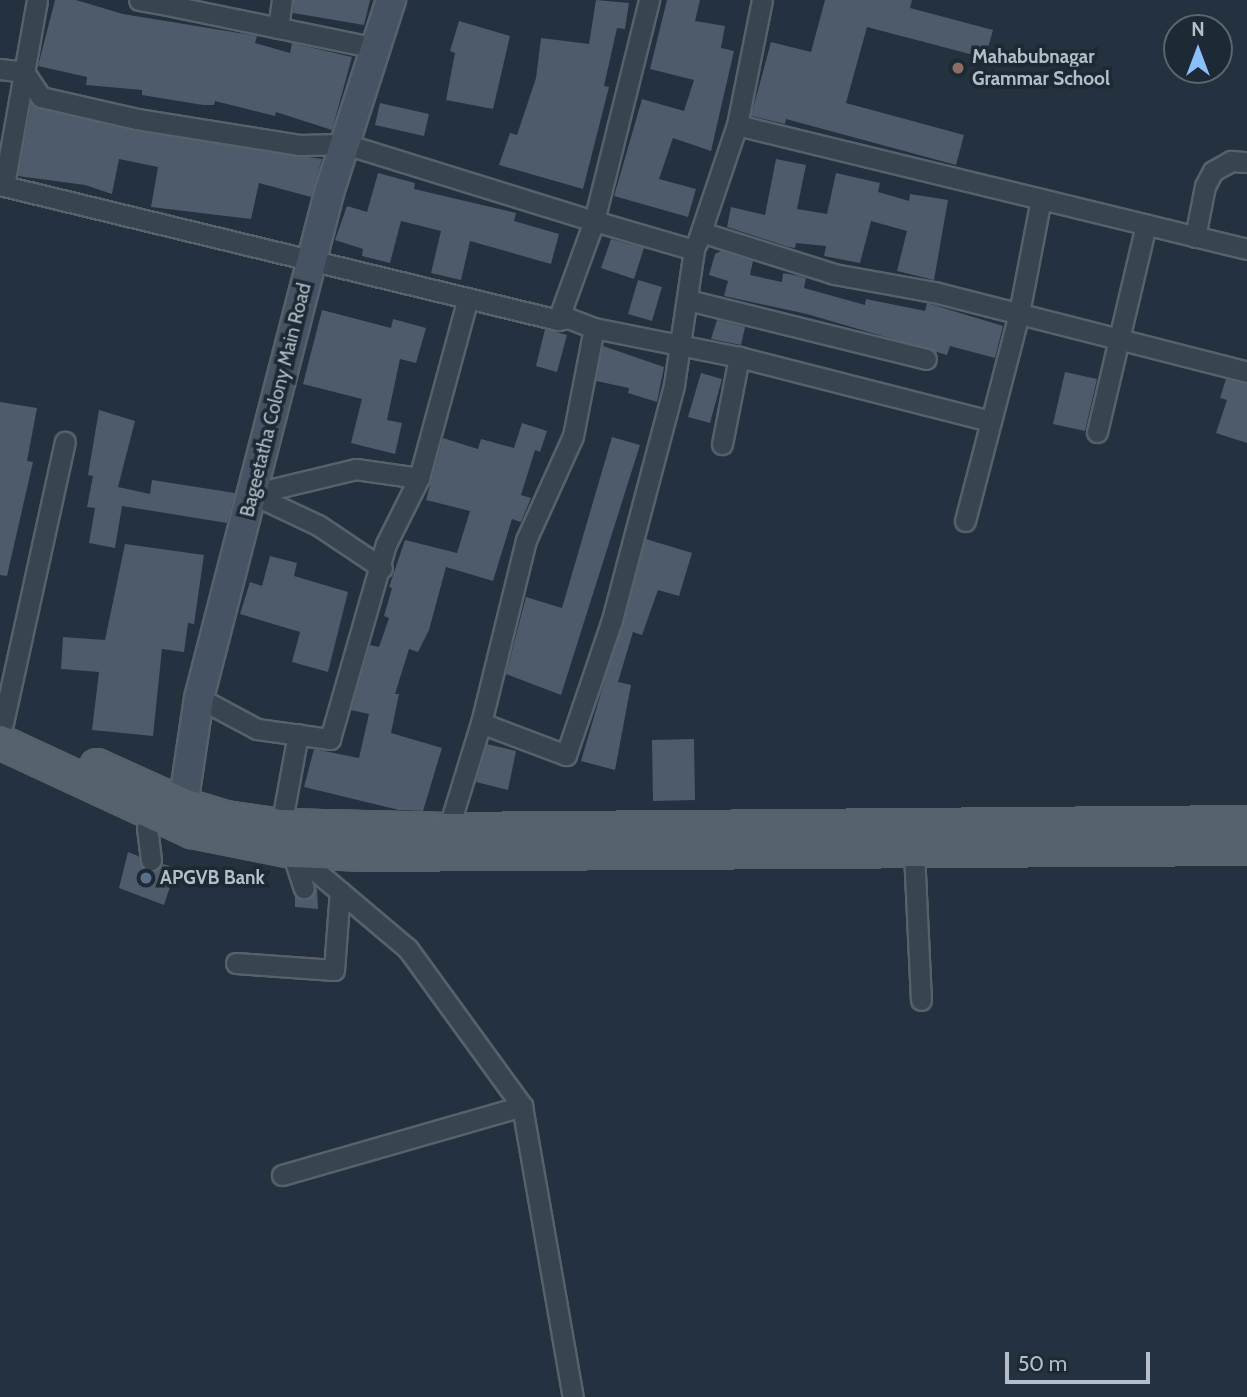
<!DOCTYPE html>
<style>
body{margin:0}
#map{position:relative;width:1247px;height:1397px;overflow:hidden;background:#24323f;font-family:Cabin,sans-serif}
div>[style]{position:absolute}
.building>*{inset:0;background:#4d5b6a}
.roads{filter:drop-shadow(2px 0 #56616c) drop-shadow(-2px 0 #56616c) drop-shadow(0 2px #56616c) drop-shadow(0 -2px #56616c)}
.street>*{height:19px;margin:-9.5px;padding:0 9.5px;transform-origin:9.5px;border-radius:9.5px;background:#38444f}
.secondary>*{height:28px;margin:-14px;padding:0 14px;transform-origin:14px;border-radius:14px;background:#465362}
.primary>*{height:32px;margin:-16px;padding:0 16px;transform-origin:16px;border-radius:16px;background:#56636f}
.dots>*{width:19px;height:19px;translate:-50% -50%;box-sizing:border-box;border:4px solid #1d2934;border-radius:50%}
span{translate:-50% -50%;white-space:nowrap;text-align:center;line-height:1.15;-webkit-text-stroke:7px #1d2934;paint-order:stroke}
.poi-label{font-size:19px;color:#b4bec9;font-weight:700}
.left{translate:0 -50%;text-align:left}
.street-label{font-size:19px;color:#b4bec9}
.north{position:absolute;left:1163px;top:14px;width:70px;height:70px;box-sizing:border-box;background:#1d2934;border:2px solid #596570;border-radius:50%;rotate:0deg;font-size:19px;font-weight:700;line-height:28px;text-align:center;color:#b4bec9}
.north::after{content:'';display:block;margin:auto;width:24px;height:32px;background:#8abff9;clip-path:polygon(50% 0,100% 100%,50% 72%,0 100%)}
.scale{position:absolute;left:1005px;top:1352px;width:145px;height:32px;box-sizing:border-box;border:4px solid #b4bec9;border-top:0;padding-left:9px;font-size:21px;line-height:24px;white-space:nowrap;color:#b4bec9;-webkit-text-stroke:5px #1d2934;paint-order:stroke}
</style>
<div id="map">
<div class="building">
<div style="clip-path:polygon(55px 0,76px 0,123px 14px,257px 36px,255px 43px,290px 53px,292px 43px,352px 57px,332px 130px,276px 112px,275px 116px,215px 101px,214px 105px,203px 105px,142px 95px,142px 90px,86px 85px,87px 77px,38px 66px)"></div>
<div style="clip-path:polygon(294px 0,370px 0,364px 25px,293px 13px)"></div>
<div style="clip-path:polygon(596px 0,629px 3px,625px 29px,617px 28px,604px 86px,609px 87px,583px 189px,499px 165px,510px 133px,517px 135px,536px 78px,541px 38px,589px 44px)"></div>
<div style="clip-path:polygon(667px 0,700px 0,695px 21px,725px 26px,721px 48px,734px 51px,711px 151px,673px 138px,659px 179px,696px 189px,688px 217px,614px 196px,642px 99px,684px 111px,694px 80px,650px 69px)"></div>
<div style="clip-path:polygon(825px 0,912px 0,910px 8px,993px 30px,985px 58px,867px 27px,846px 103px,964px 135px,956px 165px,786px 119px,785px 124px,751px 116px,771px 42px,811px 52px)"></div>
<div style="clip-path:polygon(459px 21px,510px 36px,493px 109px,446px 100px,455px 53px,450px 51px)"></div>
<div style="clip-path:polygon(380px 103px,429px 114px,424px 136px,375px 125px)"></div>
<div style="clip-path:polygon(31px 105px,135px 131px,322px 159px,311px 197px,259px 183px,251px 219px,151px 207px,158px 167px,119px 159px,112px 194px,85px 185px,18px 176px)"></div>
<div style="clip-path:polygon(776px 159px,806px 165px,797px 209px,827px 214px,836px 173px,880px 183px,878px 192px,909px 201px,910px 194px,948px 200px,934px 280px,897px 271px,907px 231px,871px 221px,860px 263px,824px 256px,826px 246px,796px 243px,795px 248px,789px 247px,727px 227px,731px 207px,765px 215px)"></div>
<div style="clip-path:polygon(378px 173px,415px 183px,414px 189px,516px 213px,514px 221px,559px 234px,551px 264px,470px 241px,461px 280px,431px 273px,441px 231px,401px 221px,390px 263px,362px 256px,363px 249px,335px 240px,347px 206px,367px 212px)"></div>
<div style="clip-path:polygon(611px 239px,644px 248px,634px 279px,601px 268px)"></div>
<div style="clip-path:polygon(721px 251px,753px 261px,750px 275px,782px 282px,783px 273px,799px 276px,806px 278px,804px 288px,865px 305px,866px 299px,925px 311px,927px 303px,1003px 326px,995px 358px,950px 346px,947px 355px,807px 314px,724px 296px,728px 281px,709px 275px,715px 254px)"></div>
<div style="clip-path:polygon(638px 280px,662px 287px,652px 321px,628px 314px)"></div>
<div style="clip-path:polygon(322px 310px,391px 328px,393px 319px,426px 328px,416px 363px,400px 359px,387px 420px,402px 423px,395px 454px,351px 443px,362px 399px,303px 384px)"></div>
<div style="clip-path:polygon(717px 320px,745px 327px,741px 345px,711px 339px)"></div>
<div style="clip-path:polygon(545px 329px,567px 335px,557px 372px,536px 366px)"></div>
<div style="clip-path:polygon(603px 346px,664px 367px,657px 402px,628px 393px,629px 388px,596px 381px)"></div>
<div style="clip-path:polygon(1065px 372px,1097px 379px,1085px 431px,1053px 424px)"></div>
<div style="clip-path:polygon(701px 373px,722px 379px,710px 423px,688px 417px)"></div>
<div style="clip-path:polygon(1226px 379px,1247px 384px,1247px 443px,1216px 433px,1227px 400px,1220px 398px)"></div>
<div style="clip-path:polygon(0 402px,37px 408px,27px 461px,33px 462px,7px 576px,0 575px)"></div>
<div style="clip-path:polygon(99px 410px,135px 421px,118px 487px,150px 494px,152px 480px,235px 493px,227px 523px,122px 506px,115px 548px,89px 543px,95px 508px,87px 507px,93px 476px,88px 475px)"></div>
<div style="clip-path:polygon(522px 423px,547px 431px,540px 452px,535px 450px,521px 495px,531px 498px,521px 522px,512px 519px,493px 581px,446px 567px,429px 630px,418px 652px,409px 649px,395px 694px,399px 694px,391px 733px,442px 748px,423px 811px,399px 810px,304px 787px,314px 749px,359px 758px,369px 714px,351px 710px,370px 645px,379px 647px,389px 618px,384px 616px,392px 588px,389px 587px,405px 540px,457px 553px,470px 511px,426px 500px,443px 438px,478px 449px,481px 439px,514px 448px)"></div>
<div style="clip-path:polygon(612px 437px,640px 445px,561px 695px,506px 674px,526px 597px,562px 608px)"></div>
<div style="clip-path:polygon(646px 539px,692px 553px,679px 596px,658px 590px,642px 635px,633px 632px,618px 682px,631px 685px,615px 770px,581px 761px)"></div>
<div style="clip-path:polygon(125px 544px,204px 555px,194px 624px,188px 623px,184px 652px,162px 649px,153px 736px,92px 730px,99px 672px,61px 669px,63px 637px,105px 640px)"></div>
<div style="clip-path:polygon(270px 556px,297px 563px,294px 576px,348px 592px,328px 672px,292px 662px,300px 632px,240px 614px,250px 582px,262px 586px)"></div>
<div style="clip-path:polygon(694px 739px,695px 800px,653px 801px,652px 740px)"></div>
<div style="clip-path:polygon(487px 744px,516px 751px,508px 790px,476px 782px)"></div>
<div style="clip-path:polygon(128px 852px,138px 856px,147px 871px,158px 870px,163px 864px,176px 868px,164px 905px,119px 888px)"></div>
<div style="clip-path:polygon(317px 888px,318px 909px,295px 907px,295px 896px,308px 899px)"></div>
</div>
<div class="roads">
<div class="street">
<div style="left:37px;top:0;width:189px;rotate:100.1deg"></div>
<div style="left:4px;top:186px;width:570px;rotate:13.6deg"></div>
<div style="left:139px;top:0;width:28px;rotate:10deg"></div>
<div style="left:167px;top:5px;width:5px;rotate:-79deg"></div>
<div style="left:167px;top:5px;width:213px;rotate:11.6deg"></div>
<div style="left:278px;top:28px;width:28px;rotate:-82deg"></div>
<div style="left:0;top:69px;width:24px;rotate:7deg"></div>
<div style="left:24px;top:72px;width:30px;rotate:56deg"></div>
<div style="left:41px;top:97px;width:98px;rotate:12.9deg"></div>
<div style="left:137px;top:119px;width:164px;rotate:9.1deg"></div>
<div style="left:299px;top:145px;width:46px;rotate:-1.2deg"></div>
<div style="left:345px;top:144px;width:261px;rotate:17.2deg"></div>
<div style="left:594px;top:221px;width:228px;rotate:-76deg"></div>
<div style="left:737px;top:125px;width:525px;rotate:13.67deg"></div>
<div style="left:701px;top:232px;width:139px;rotate:17.5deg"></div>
<div style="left:834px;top:274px;width:102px;rotate:10.2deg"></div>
<div style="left:934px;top:292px;width:323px;rotate:14.3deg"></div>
<div style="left:1195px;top:237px;width:52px;rotate:-78.9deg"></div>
<div style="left:1205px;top:186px;width:17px;rotate:-62deg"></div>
<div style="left:1213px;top:171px;width:21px;rotate:-29deg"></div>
<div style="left:1231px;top:161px;width:16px;rotate:4deg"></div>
<div style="left:697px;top:243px;width:125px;rotate:-71.3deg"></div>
<div style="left:737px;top:125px;width:127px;rotate:-78.7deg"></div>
<div style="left:688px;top:300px;width:245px;rotate:13.9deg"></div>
<div style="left:594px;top:328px;width:148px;rotate:11.3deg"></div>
<div style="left:739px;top:357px;width:260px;rotate:14.3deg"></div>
<div style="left:1097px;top:432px;width:213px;rotate:-76.7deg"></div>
<div style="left:722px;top:444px;width:89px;rotate:-78.9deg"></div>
<div style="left:419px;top:478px;width:183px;rotate:-74.8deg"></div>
<div style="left:252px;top:494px;width:73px;rotate:25.2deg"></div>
<div style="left:318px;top:525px;width:77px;rotate:33.9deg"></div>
<div style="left:965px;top:521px;width:215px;rotate:-75.4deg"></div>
<div style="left:1019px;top:313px;width:116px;rotate:-79.1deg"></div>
<div style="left:199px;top:698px;width:66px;rotate:28.1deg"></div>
<div style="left:257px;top:729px;width:74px;rotate:7.8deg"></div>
<div style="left:330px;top:739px;width:203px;rotate:-74deg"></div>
<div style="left:386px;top:544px;width:74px;rotate:-63.4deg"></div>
<div style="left:419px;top:478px;width:64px;rotate:-171.9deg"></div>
<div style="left:356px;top:469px;width:107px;rotate:166.5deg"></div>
<div style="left:3px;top:723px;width:288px;rotate:-77.6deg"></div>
<div style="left:298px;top:734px;width:94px;rotate:100.5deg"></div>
<div style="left:281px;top:826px;width:27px;rotate:66deg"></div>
<div style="left:292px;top:851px;width:152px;rotate:40.2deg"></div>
<div style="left:408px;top:949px;width:194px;rotate:54deg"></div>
<div style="left:522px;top:1106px;width:295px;rotate:80.1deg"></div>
<div style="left:448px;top:830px;width:112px;rotate:-72.9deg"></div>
<div style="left:481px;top:723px;width:91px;rotate:20.6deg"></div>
<div style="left:566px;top:755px;width:143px;rotate:-71.2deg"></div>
<div style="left:612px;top:620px;width:243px;rotate:-75.2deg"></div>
<div style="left:674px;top:385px;width:136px;rotate:-81.6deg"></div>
<div style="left:694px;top:250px;width:104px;rotate:-163.8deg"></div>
<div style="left:594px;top:221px;width:105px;rotate:110deg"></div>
<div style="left:558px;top:320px;width:10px;rotate:-11deg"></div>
<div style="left:568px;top:318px;width:28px;rotate:21deg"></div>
<div style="left:594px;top:328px;width:110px;rotate:101deg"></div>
<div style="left:573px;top:436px;width:114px;rotate:114.3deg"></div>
<div style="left:526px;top:540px;width:188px;rotate:103.8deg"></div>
<div style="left:914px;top:852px;width:148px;rotate:87.3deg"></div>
<div style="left:293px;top:855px;width:35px;rotate:72deg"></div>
<div style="left:151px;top:860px;width:32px;rotate:-97deg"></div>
<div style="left:147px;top:828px;width:14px;rotate:-69deg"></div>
<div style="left:236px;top:963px;width:98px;rotate:4.1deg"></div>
<div style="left:334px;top:970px;width:79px;rotate:-85.7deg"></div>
<div style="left:282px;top:1175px;width:250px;rotate:-16deg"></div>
</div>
<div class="secondary">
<div style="left:183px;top:805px;width:108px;rotate:-81.5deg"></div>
<div style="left:199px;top:698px;width:521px;rotate:-75.56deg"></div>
<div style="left:329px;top:193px;width:203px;rotate:-72.2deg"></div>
</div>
<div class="primary">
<div style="left:0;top:742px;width:212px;rotate:24.9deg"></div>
<div style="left:192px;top:831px;width:102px;rotate:11.3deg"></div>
<div style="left:292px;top:851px;width:74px;rotate:2.3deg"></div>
<div style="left:366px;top:854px;width:881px;rotate:-0.39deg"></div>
<div style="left:97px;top:766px;width:94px;rotate:24.4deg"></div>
<div style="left:183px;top:805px;width:45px;rotate:16.8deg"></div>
<div style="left:226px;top:818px;width:56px;rotate:8.3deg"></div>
<div style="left:281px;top:826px;width:167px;rotate:1.4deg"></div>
<div style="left:448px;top:830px;width:799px;rotate:-0.5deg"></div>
</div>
</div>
<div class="dots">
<div style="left:958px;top:68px;background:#8d6e63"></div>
<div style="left:146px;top:878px;background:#5c6f8a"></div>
</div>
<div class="poi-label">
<span class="left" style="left:972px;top:68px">Mahabubnagar<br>Grammar School</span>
<span class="left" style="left:160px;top:878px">APGVB Bank</span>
</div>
<div class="street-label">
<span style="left:276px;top:400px;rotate:-76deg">Bageetatha Colony Main Road</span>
</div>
<div class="north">N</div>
<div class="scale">50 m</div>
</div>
